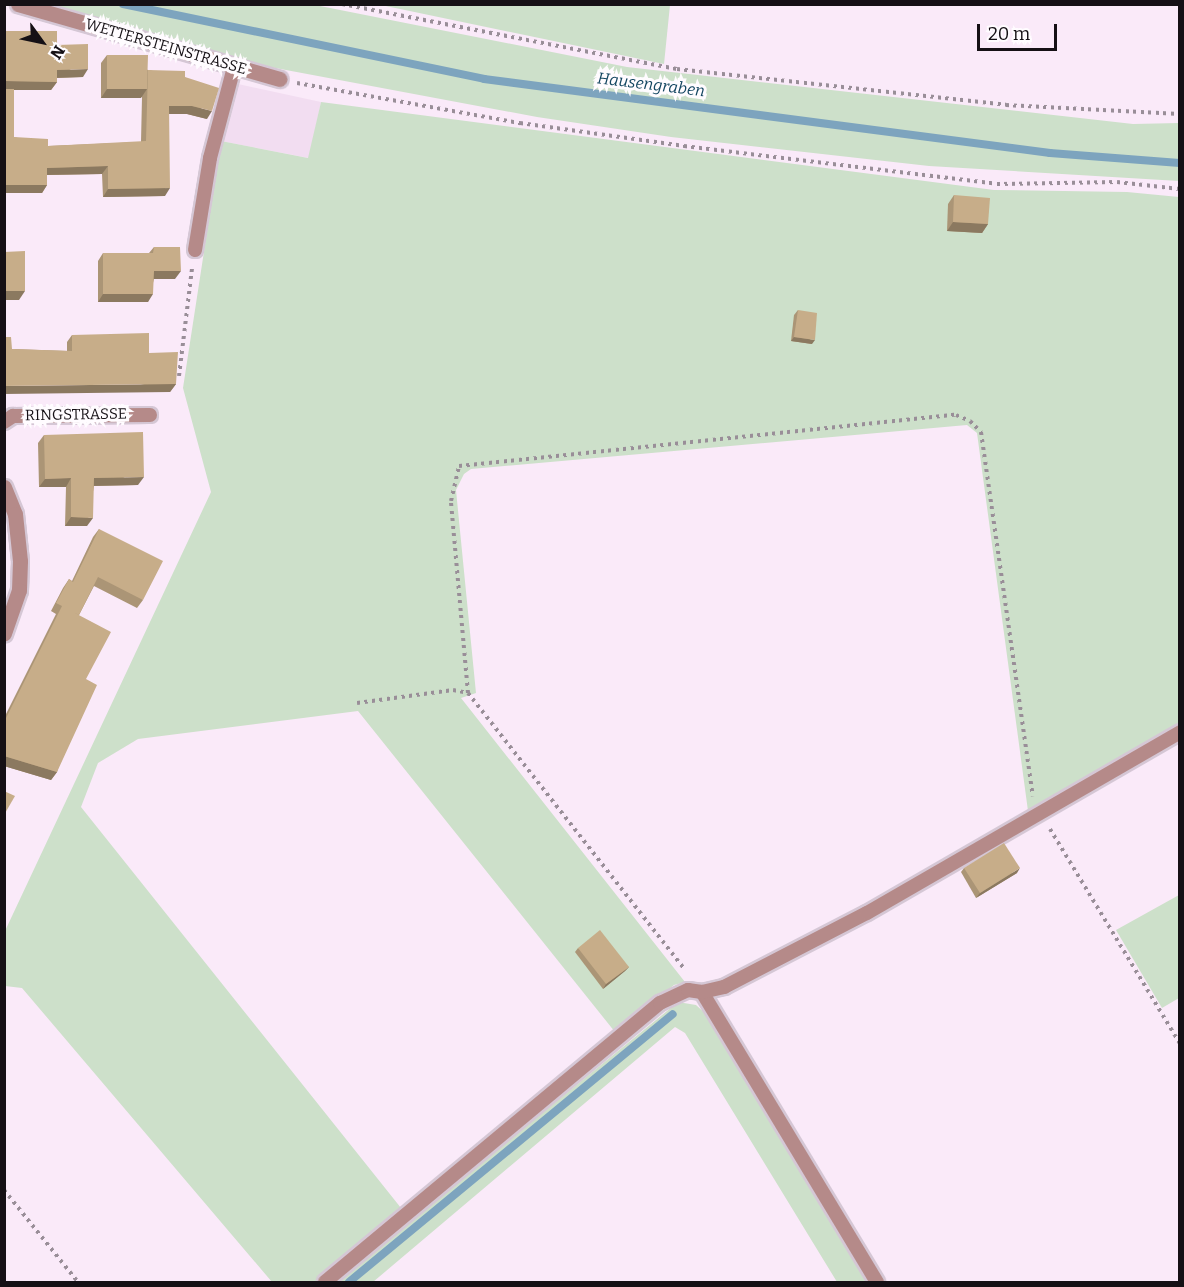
<!DOCTYPE html>
<style>
body{margin:0}
#map{position:relative;width:1184px;height:1287px;overflow:hidden;background:#faeaf9;font-family:Bitter,serif}
div>[style]{position:absolute}
.built>*{inset:0;background:#f2ddf1}
.green>*{inset:0;background:#cde0ca}
.stream>*{height:8px;margin:-4px;padding:0 4px;transform-origin:4px;border-radius:4px;background:#7da4be}
.path>*{height:4px;margin-top:-2px;transform-origin:0;background:repeating-linear-gradient(90deg,#998e98 0 3px,transparent 0 7.5px)}
.roads{filter:drop-shadow(2px 0 #d5c7d5) drop-shadow(-2px 0 #d5c7d5) drop-shadow(0 2px #d5c7d5) drop-shadow(0 -2px #d5c7d5)}
.lane>*{height:14px;margin:-7px;padding:0 7px;transform-origin:7px;border-radius:7px;background:#b58a89}
.street>*{height:15px;margin:-7.5px;padding:0 7.5px;transform-origin:7.5px;border-radius:7.5px;background:#b58a89}
.wall>*{inset:0;background:#ab9576}
.shaded-wall>*{inset:0;background:#8b7960}
.building>*{inset:0;background:#c7ad89}
span{translate:-50% -50%;white-space:nowrap;text-align:center;line-height:1.15;-webkit-text-stroke:6px #fffcff;paint-order:stroke}
.street-label{font-size:15px;color:#151015}
.water-label{font-size:16px;color:#124560;font-style:italic}
.frame{position:absolute;inset:0;border:6px solid #151015;pointer-events:none}
.north{position:absolute;left:12px;top:12px;width:60px;height:60px;-webkit-text-stroke:4px #fffcff;paint-order:stroke;rotate:123deg;font-size:16px;font-weight:700;line-height:24px;text-align:center;color:#151015}
.north::after{content:'';display:block;margin:auto;width:21px;height:27px;background:#151015;clip-path:polygon(50% 0,100% 100%,50% 72%,0 100%)}
.scale{position:absolute;left:977px;top:24px;width:80px;height:27px;box-sizing:border-box;border:3px solid #151015;border-top:0;padding-left:8px;font-size:18px;line-height:21px;white-space:nowrap;color:#151015;-webkit-text-stroke:4px #fffcff;paint-order:stroke}
</style>
<div id="map">
<div class="built">
<div style="clip-path:polygon(238px 84px,321px 102px,309px 158px,221px 141px)"></div>
</div>
<div class="green">
<div style="clip-path:polygon(48px 5px,315px 5px,627px 67px,1133px 124px,1179px 123px,1179px 181px,929px 166px,671px 137px,537px 117px,227px 59px)"></div>
<div style="clip-path:polygon(381px 5px,670px 5px,664px 64px)"></div>
<div style="clip-path:polygon(321px 102px,994px 190px,1127px 192px,1179px 197px,1179px 726px,1028px 811px,977px 433px,967px 425px,471px 469px,464px 474px,456px 490px,476px 693px,461px 698px,685px 982px,674px 985px,615px 1032px,358px 711px,138px 739px,98px 763px,81px 807px,401px 1208px,316px 1282px,272px 1282px,22px 988px,5px 986px,5px 931px,211px 492px,183px 388px,221px 141px,308px 158px)"></div>
<div style="clip-path:polygon(1179px 895px,1179px 998px,1162px 1008px,1116px 930px)"></div>
<div style="clip-path:polygon(678px 1002px,696px 1005px,707px 1015px,871px 1282px,837px 1282px,685px 1033px,675px 1027px,373px 1282px,335px 1282px)"></div>
</div>
<div class="stream">
<div style="left:123px;top:4px;width:369px;rotate:11.7deg"></div>
<div style="left:484px;top:79px;width:571px;rotate:7.45deg"></div>
<div style="left:1050px;top:153px;width:130px;rotate:4.4deg"></div>
<div style="left:349px;top:1282px;width:420px;rotate:-39.6deg"></div>
</div>
<div class="path">
<div style="left:342px;top:4px;width:341px;rotate:11deg"></div>
<div style="left:677px;top:69px;width:331px;rotate:6.2deg"></div>
<div style="left:1006px;top:105px;width:174px;rotate:3deg"></div>
<div style="left:297px;top:83px;width:227px;rotate:10.2deg"></div>
<div style="left:520px;top:123px;width:166px;rotate:8deg"></div>
<div style="left:684px;top:146px;width:315px;rotate:6.9deg"></div>
<div style="left:997px;top:184px;width:120px;rotate:-1deg"></div>
<div style="left:1117px;top:182px;width:63px;rotate:6.3deg"></div>
<div style="left:179px;top:376px;width:108px;rotate:-83.1deg"></div>
<div style="left:468px;top:693px;width:193px;rotate:-95.1deg"></div>
<div style="left:451px;top:501px;width:36px;rotate:-77deg"></div>
<div style="left:459px;top:466px;width:500px;rotate:-5.9deg"></div>
<div style="left:956px;top:415px;width:15px;rotate:23deg"></div>
<div style="left:970px;top:421px;width:16px;rotate:45deg"></div>
<div style="left:981px;top:432px;width:368px;rotate:81.9deg"></div>
<div style="left:357px;top:703px;width:97px;rotate:-7.7deg"></div>
<div style="left:453px;top:690px;width:15px;rotate:11deg"></div>
<div style="left:468px;top:693px;width:352px;rotate:51.9deg"></div>
<div style="left:1050px;top:829px;width:251px;rotate:58.8deg"></div>
<div style="left:4px;top:1190px;width:118px;rotate:51.2deg"></div>
</div>
<div class="roads">
<div class="lane">
<div style="left:195px;top:250px;width:93px;rotate:-80.7deg"></div>
<div style="left:210px;top:158px;width:94px;rotate:-75.2deg"></div>
<div style="left:4px;top:422px;width:11px;rotate:-34deg"></div>
<div style="left:13px;top:416px;width:137px;rotate:-0.4deg"></div>
<div style="left:702px;top:992px;width:339px;rotate:58.9deg"></div>
<div style="left:325px;top:1282px;width:436px;rotate:-39.8deg"></div>
<div style="left:660px;top:1003px;width:31px;rotate:-25deg"></div>
<div style="left:688px;top:990px;width:14px;rotate:8deg"></div>
<div style="left:702px;top:992px;width:23px;rotate:-13deg"></div>
<div style="left:724px;top:987px;width:161px;rotate:-27.4deg"></div>
<div style="left:867px;top:913px;width:362px;rotate:-30deg"></div>
</div>
<div class="street">
<div style="left:18px;top:4px;width:272px;rotate:16deg"></div>
<div style="left:4px;top:487px;width:29px;rotate:68deg"></div>
<div style="left:15px;top:514px;width:47px;rotate:83.9deg"></div>
<div style="left:20px;top:561px;width:29px;rotate:92deg"></div>
<div style="left:19px;top:590px;width:46px;rotate:109.2deg"></div>
</div>
</div>
<div class="wall">
<div style="clip-path:polygon(4px 31px,83px 77px,57px 78px,57px 82px,51px 90px,14px 90px,14px 137px,48px 146px,141px 142px,142px 97px,101px 98px,101px 63px,107px 55px,148px 70px,185px 77px,207px 119px,187px 114px,169px 114px,165px 196px,103px 197px,102px 174px,47px 175px,47px 185px,42px 193px,4px 193px)"></div>
<div style="clip-path:polygon(954px 195px,988px 224px,982px 233px,947px 231px,948px 204px)"></div>
<div style="clip-path:polygon(154px 247px,175px 279px,154px 279px,148px 302px,98px 302px,98px 261px,103px 253px,149px 253px)"></div>
<div style="clip-path:polygon(798px 310px,812px 344px,791px 341px,794px 315px)"></div>
<div style="clip-path:polygon(72px 335px,149px 353px,176px 384px,170px 392px,12px 349px,67px 351px,67px 342px)"></div>
<div style="clip-path:polygon(44px 435px,138px 485px,94px 486px,87px 526px,65px 526px,66px 487px,39px 487px,38px 443px)"></div>
<div style="clip-path:polygon(99px 529px,143px 600px,137px 608px,94px 586px,79px 615px,86px 679px,57px 772px,51px 780px,4px 766px,4px 718px,56px 614px,51px 611px,63px 588px,69px 579px,72px 581px,93px 537px)"></div>
<div style="clip-path:polygon(964px 868px,1017px 873px,976px 898px,961px 872px)"></div>
<div style="clip-path:polygon(578px 948px,629px 967px,625px 971px,603px 989px,575px 952px)"></div>
</div>
<div class="shaded-wall">
<div style="clip-path:polygon(88px 69px,83px 77px,51px 78px,57px 70px)"></div>
<div style="clip-path:polygon(4px 81px,57px 82px,51px 90px,4px 90px)"></div>
<div style="clip-path:polygon(107px 89px,147px 89px,141px 98px,101px 98px)"></div>
<div style="clip-path:polygon(169px 106px,192px 106px,212px 111px,207px 119px,187px 114px,164px 114px)"></div>
<div style="clip-path:polygon(108px 166px,102px 174px,42px 175px,47px 168px)"></div>
<div style="clip-path:polygon(4px 185px,47px 185px,42px 193px,4px 193px)"></div>
<div style="clip-path:polygon(170px 188px,165px 196px,103px 197px,108px 189px)"></div>
<div style="clip-path:polygon(953px 222px,988px 224px,982px 233px,947px 231px)"></div>
<div style="clip-path:polygon(154px 271px,181px 271px,175px 279px,148px 279px)"></div>
<div style="clip-path:polygon(4px 291px,25px 291px,19px 300px,4px 300px)"></div>
<div style="clip-path:polygon(103px 294px,153px 294px,148px 302px,98px 302px)"></div>
<div style="clip-path:polygon(794px 337px,815px 340px,812px 344px,791px 341px)"></div>
<div style="clip-path:polygon(176px 384px,170px 392px,4px 394px,4px 386px)"></div>
<div style="clip-path:polygon(144px 477px,138px 485px,88px 486px,94px 478px)"></div>
<div style="clip-path:polygon(71px 478px,66px 487px,39px 487px,45px 479px)"></div>
<div style="clip-path:polygon(71px 517px,93px 518px,87px 526px,65px 526px)"></div>
<div style="clip-path:polygon(4px 756px,57px 772px,51px 780px,4px 766px)"></div>
<div style="clip-path:polygon(1020px 868px,1017px 873px,976px 898px,980px 893px)"></div>
<div style="clip-path:polygon(629px 967px,625px 971px,603px 989px,606px 984px)"></div>
</div>
<div class="building">
<div style="clip-path:polygon(4px 31px,57px 31px,57px 45px,88px 44px,88px 69px,57px 70px,57px 82px,4px 81px)"></div>
<div style="clip-path:polygon(107px 55px,148px 55px,147px 89px,107px 89px)"></div>
<div style="clip-path:polygon(148px 70px,185px 71px,185px 77px,219px 88px,212px 111px,192px 106px,169px 106px,170px 188px,108px 189px,108px 166px,47px 168px,47px 185px,4px 185px,4px 89px,14px 89px,14px 137px,48px 139px,48px 146px,146px 141px)"></div>
<div style="clip-path:polygon(954px 195px,990px 198px,988px 224px,953px 222px)"></div>
<div style="clip-path:polygon(154px 247px,180px 247px,181px 271px,154px 271px,153px 294px,103px 294px,103px 253px,153px 253px)"></div>
<div style="clip-path:polygon(25px 251px,25px 291px,4px 291px,4px 252px)"></div>
<div style="clip-path:polygon(798px 310px,817px 313px,815px 340px,794px 337px)"></div>
<div style="clip-path:polygon(149px 333px,149px 353px,178px 352px,176px 384px,4px 386px,4px 337px,11px 337px,12px 349px,72px 351px,72px 335px)"></div>
<div style="clip-path:polygon(143px 432px,144px 477px,94px 478px,93px 518px,71px 517px,71px 478px,45px 479px,44px 435px)"></div>
<div style="clip-path:polygon(99px 529px,163px 561px,143px 600px,98px 577px,79px 615px,73px 612px,111px 632px,86px 679px,97px 685px,57px 772px,4px 756px,4px 722px,62px 606px,56px 603px,69px 579px,73px 582px)"></div>
<div style="clip-path:polygon(4px 791px,15px 796px,4px 815px)"></div>
<div style="clip-path:polygon(1004px 843px,1020px 868px,980px 893px,964px 868px)"></div>
<div style="clip-path:polygon(600px 930px,629px 967px,606px 984px,578px 948px)"></div>
</div>
<div class="street-label">
<span style="left:166px;top:47px;rotate:16deg">WETTERSTEINSTRASSE</span>
<span style="left:76px;top:415px;rotate:-1deg">RINGSTRASSE</span>
</div>
<div class="water-label">
<span style="left:651px;top:85px;rotate:7deg">Hausengraben</span>
</div>
<div class="frame"></div>
<div class="north">N</div>
<div class="scale">20 m</div>
</div>
